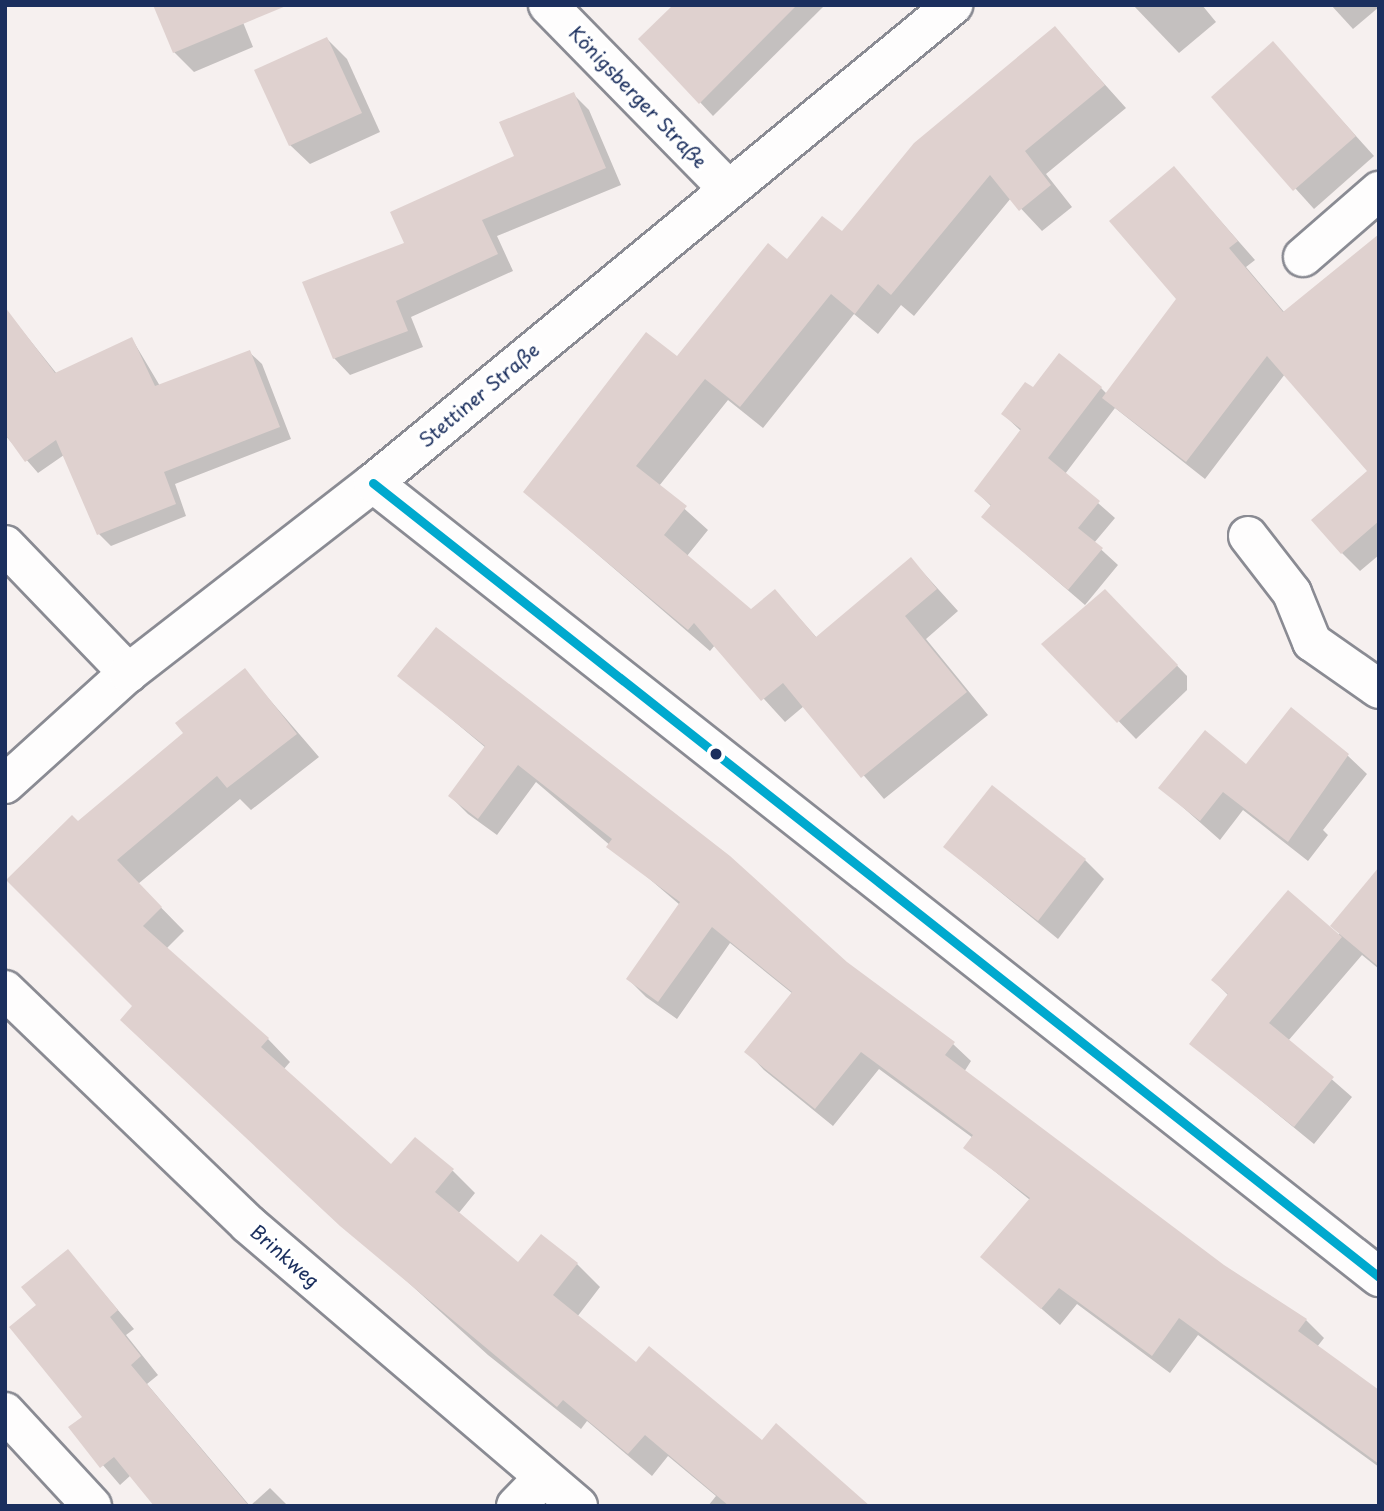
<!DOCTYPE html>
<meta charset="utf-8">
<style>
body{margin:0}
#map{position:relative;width:1384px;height:1511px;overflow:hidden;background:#f6f0ef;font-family:"Playpen Sans",sans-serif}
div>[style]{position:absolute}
.shadow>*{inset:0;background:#0003}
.building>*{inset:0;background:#dfd1cf}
.roads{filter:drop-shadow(2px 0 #8a8b93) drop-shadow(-2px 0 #8a8b93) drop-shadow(0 2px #8a8b93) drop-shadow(0 -2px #8a8b93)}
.minor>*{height:38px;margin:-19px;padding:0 19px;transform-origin:19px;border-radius:19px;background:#fefdfd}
.bus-1>*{height:9px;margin:-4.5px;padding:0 4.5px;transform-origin:4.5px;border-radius:4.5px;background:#00a9ce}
.dots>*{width:19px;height:19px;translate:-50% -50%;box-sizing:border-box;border:4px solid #fff;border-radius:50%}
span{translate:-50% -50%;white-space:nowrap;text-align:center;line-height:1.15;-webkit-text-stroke:7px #fff;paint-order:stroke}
.street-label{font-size:19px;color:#1b2f5e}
.frame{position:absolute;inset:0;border:7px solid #1b2f5e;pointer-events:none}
</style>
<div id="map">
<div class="shadow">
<div style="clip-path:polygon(236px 5px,253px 47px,194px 72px,174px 52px)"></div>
<div style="clip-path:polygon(676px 5px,825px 5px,713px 116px,641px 39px)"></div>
<div style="clip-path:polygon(1133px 5px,1202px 5px,1216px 22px,1179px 53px)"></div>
<div style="clip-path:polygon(1331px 5px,1379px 5px,1379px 7px,1353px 29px)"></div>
<div style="clip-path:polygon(1055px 29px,1126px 108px,1046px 174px,1072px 207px,1042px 231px,1011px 198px,914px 316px,901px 305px,878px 334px,854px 314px,763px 428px,728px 400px,659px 486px,708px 530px,687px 556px,751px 611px,775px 591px,817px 638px,911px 559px,958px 611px,926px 639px,988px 715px,884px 799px,804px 706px,785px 722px,715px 645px,710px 651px,525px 492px,787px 261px,843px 234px)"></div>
<div style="clip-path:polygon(327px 39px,347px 59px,380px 132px,310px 164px,290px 145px)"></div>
<div style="clip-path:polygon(1273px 44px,1374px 156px,1314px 209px,1213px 97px)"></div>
<div style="clip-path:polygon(573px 94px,589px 110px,621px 185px,497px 236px,513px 271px,411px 317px,423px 347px,350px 375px,334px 358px,407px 244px,516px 157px)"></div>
<div style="clip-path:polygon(1174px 168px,1255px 260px,1246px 267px,1285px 313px,1379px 237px,1379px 555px,1360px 571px,1342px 553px,1370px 471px,1285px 374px,1205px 479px,1115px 408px,1065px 474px,1115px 518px,1094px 543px,1118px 565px,1085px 605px,983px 517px,992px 507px,976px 491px,1021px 431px,1003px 414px,1033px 390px,1101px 388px,1107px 394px,1179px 299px)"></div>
<div style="clip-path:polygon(5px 309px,57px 374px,132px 339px,160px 386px,249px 352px,262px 364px,291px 439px,175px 484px,186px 516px,111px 546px,99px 534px,64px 455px,38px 473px,5px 435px)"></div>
<div style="clip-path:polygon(1122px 608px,1187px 676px,1187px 690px,1136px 739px,1044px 644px)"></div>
<div style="clip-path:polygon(245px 671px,319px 757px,251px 810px,240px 799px,138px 884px,184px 931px,166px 949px,268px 1039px,290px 1062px,283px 1070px,391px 1167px,453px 1171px,475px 1193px,458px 1214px,519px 1265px,541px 1236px,577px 1264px,600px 1287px,577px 1317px,637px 1364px,866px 1506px,708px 1506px,716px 1496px,668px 1456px,652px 1476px,587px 1421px,581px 1429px,488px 1355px,145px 1043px,78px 823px,185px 733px)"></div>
<div style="clip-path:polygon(400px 676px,846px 963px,953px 1044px,971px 1061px,964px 1072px,1223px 1266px,1306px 1320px,1324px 1338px,1317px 1347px,1379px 1391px,1379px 1467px,1198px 1335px,1170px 1373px,1077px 1304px,1060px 1325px,983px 1257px,1030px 1200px,966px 1148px,973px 1138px,879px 1069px,833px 1126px,764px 1070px,747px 1052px,793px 994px,730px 943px,677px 1019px,646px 997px,628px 979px,680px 905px,536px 782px,497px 835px,468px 814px,450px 796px,486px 748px)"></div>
<div style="clip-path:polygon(1347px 755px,1367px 774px,1323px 830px,1328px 835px,1308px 861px,1243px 810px,1220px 840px,1161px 788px,1246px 766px)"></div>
<div style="clip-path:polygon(945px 847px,1085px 860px,1104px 879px,1058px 939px)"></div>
<div style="clip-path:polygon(1379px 870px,1379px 969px,1362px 955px,1288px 1041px,1352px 1097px,1314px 1144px,1192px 1044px,1229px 996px,1213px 980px,1338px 936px)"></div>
<div style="clip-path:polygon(68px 1251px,134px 1329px,126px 1335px,158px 1375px,147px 1384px,250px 1506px,157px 1506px,131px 1475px,120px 1485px,71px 1428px,84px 1417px,38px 1305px)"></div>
<div style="clip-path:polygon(270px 1488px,288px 1506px,250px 1506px)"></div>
</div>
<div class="building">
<div style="clip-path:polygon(153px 5px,286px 5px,286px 6px,173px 53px)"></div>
<div style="clip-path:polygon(673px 5px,797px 5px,699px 104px,638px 39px)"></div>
<div style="clip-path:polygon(1055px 26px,1105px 85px,1025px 151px,1051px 185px,1019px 211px,990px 175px,891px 295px,878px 284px,855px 314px,831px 294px,740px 407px,705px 379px,636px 466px,687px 506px,664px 535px,751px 609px,775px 589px,816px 637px,911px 557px,937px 589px,905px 616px,967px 692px,861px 778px,783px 683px,761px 701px,694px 623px,688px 630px,523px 492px,646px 332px,677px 356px,768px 243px,787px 259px,822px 216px,842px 231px,914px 143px)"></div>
<div style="clip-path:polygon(327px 37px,362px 113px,289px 146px,254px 70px)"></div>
<div style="clip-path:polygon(1273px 41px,1356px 136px,1293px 191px,1211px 97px)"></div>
<div style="clip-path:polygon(574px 92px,606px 168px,482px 220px,498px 254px,396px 301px,408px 331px,333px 359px,302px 282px,404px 243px,390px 212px,514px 156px,499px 122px)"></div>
<div style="clip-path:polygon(1174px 166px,1238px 241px,1229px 248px,1283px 312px,1379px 234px,1379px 521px,1341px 554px,1311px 520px,1367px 471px,1267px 356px,1186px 462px,1102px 398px,1176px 299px,1109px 221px)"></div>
<div style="clip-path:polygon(5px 307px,55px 373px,132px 337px,155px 386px,250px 350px,280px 427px,164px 472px,176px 504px,97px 535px,56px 440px,25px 462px,5px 434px)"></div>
<div style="clip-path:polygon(1059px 353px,1102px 387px,1048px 458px,1100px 501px,1078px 528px,1103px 548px,1068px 590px,981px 517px,991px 505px,974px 491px,1021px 429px,1001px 414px,1025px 382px,1033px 387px)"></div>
<div style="clip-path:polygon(1105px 589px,1178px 665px,1117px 723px,1041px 644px)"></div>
<div style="clip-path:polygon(436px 627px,730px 856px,847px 962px,955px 1042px,945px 1055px,1224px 1265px,1307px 1319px,1298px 1331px,1379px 1390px,1379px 1464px,1179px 1318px,1152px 1356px,1059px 1288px,1041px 1309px,980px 1257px,1030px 1198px,963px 1148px,973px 1135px,861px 1052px,815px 1109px,744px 1052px,792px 992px,712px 927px,658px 1002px,626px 979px,680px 902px,606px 847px,612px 839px,518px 765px,478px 819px,448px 796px,485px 746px,397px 676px)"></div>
<div style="clip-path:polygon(245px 668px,297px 734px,227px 788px,217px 776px,117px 860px,162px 907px,143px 926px,269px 1038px,261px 1047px,391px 1164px,415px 1137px,454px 1169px,435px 1192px,518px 1262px,541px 1234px,578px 1263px,553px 1295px,636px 1362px,649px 1346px,762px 1440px,776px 1423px,870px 1506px,729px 1506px,645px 1435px,628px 1454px,563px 1400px,557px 1407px,340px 1226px,120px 1020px,132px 1006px,6px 880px,72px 815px,78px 821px,183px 733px,175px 723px)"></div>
<div style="clip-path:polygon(1291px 707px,1349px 754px,1288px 842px,1223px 792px,1200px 821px,1158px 788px,1205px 730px,1246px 764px)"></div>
<div style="clip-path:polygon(992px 785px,1086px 859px,1038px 921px,943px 847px)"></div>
<div style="clip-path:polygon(1379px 867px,1379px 967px,1330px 926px)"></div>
<div style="clip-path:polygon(1288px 890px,1342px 937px,1269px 1023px,1334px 1077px,1294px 1127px,1189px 1044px,1228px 994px,1211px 980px)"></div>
<div style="clip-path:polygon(68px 1249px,118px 1310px,110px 1317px,141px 1356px,131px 1365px,249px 1506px,154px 1506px,114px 1457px,100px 1468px,68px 1427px,82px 1417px,9px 1327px,36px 1305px,21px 1287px)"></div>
</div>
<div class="roads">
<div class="minor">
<div style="left:548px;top:5px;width:257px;rotate:45.6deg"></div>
<div style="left:1303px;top:257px;width:101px;rotate:-41deg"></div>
<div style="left:373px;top:483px;width:1282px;rotate:38.28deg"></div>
<div style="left:1248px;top:536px;width:72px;rotate:52.3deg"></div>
<div style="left:1292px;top:593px;width:53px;rotate:67.8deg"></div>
<div style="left:1312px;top:642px;width:82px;rotate:35deg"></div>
<div style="left:5px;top:545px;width:178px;rotate:46.1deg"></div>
<div style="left:5px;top:784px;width:166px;rotate:-42.1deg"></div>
<div style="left:128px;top:673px;width:310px;rotate:-37.8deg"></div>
<div style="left:373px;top:483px;width:752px;rotate:-39.49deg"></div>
<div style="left:5px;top:990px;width:337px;rotate:43.9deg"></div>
<div style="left:248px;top:1224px;width:434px;rotate:40.5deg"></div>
<div style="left:5px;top:1412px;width:128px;rotate:47.2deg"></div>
<div style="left:516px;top:1506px;width:39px;rotate:-46deg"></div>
</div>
</div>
<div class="bus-1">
<div style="left:373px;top:483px;width:1282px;rotate:38.28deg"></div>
</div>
<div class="dots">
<div style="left:716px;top:754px;background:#1b2f5e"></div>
</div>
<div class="street-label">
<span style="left:638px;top:97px;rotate:46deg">Königsberger Straße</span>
<span style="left:479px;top:395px;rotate:-40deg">Stettiner Straße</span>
<span style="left:285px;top:1256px;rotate:41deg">Brinkweg</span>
</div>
<div class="frame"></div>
</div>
